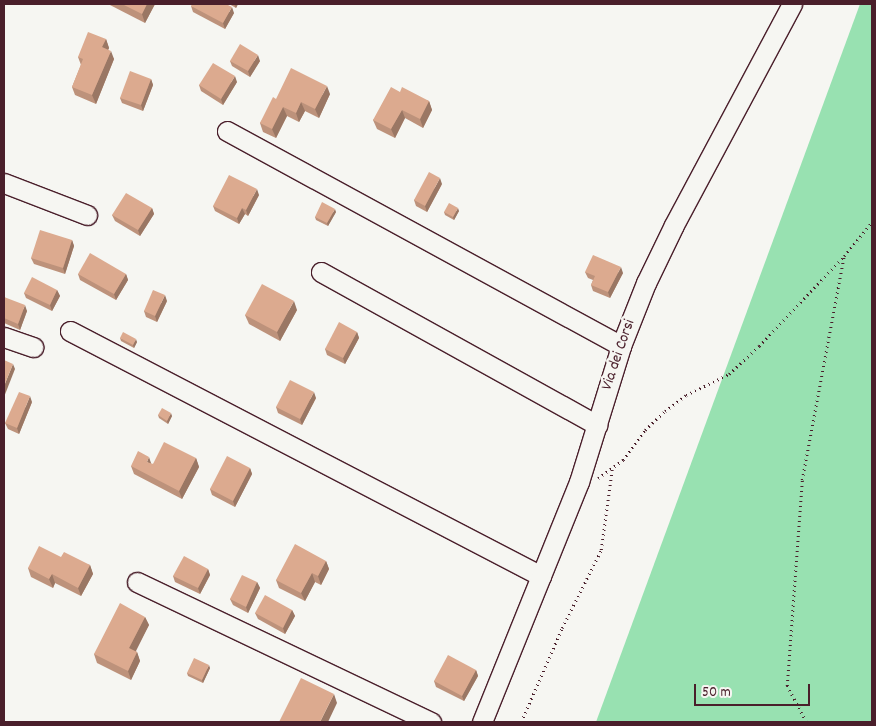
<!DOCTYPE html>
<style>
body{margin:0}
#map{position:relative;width:876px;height:726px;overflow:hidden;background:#f6f6f2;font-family:Dekko,sans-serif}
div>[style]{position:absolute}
.green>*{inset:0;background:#98e1b1}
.path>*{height:2.5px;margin-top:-1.25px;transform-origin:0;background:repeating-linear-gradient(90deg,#4a1f2b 0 1px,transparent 0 5px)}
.roads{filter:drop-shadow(1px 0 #4a1f2b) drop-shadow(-1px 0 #4a1f2b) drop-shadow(0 1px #4a1f2b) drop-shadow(0 -1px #4a1f2b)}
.minor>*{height:19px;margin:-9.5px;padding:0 9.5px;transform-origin:9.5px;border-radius:9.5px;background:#f6f6f2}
.wall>*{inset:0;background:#bd927b}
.shaded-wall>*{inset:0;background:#9a7764}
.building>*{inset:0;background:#dcaa8f}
span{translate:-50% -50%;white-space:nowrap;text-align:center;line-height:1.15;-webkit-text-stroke:5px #f6f6f2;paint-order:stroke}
.street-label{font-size:16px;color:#4a1f2b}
.frame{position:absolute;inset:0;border:5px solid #4a1f2b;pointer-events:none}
.scale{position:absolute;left:694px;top:684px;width:116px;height:22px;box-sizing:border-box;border:2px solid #4a1f2b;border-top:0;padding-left:6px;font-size:15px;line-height:18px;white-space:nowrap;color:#4a1f2b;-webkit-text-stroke:4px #f6f6f2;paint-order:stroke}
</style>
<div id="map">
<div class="green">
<div style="clip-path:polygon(860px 4px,872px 4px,872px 722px,596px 722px)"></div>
</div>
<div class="path">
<div style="left:598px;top:478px;width:31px;rotate:-36deg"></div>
<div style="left:623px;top:460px;width:37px;rotate:-54deg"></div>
<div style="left:645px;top:430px;width:28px;rotate:-44deg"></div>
<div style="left:665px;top:411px;width:26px;rotate:-37deg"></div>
<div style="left:686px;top:395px;width:48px;rotate:-26deg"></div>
<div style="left:729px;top:374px;width:41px;rotate:-43deg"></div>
<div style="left:759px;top:346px;width:124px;rotate:-46.6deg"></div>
<div style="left:844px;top:256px;width:44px;rotate:-50.5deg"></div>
<div style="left:521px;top:722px;width:103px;rotate:-66.4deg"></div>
<div style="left:562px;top:628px;width:87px;rotate:-63.4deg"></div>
<div style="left:601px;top:550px;width:81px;rotate:-82.2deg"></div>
<div style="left:806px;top:722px;width:41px;rotate:-117.8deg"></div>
<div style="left:787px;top:686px;width:207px;rotate:-85.8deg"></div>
<div style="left:802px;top:480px;width:228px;rotate:-79.4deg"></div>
</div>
<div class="roads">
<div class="minor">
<div style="left:227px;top:131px;width:449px;rotate:28.6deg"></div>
<div style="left:4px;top:183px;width:89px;rotate:21.1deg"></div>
<div style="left:321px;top:272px;width:316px;rotate:29deg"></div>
<div style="left:70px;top:331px;width:531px;rotate:27.48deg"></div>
<div style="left:4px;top:337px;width:31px;rotate:19deg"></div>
<div style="left:137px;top:582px;width:326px;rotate:25.5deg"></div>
<div style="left:482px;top:722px;width:259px;rotate:-68deg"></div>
<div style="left:579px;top:482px;width:142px;rotate:-72.8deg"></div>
<div style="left:621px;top:346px;width:68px;rotate:-68.4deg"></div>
<div style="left:646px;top:283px;width:64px;rotate:-64.2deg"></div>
<div style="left:674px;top:225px;width:251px;rotate:-61.9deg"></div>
</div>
</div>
<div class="wall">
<div style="clip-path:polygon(108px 4px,155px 4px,145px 23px)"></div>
<div style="clip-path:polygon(229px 4px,238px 4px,236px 8px)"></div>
<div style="clip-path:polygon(191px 6px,234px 13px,225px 29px,193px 12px)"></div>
<div style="clip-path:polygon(106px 39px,109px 48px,108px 50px,114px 59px,96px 104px,75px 95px,72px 87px,81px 65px,78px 57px)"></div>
<div style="clip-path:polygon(230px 61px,260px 61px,250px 77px,232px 66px)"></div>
<div style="clip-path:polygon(151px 79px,153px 85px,143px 111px,122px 103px,120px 98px)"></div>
<div style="clip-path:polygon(237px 82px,223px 105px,201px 91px,199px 85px)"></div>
<div style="clip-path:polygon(400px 92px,429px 101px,432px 110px,423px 128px,405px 118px,395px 138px,377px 129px,373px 120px)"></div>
<div style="clip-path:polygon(330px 94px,319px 118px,305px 111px,299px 122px,287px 116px,276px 138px,263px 132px,260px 123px,276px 99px)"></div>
<div style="clip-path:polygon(442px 184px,427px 212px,416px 206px,414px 200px)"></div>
<div style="clip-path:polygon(259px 195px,248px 216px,245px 214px,239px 224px,215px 211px,213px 206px)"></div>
<div style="clip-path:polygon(152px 208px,154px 214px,140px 236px,115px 221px,112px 215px)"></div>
<div style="clip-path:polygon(459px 211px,454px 220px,445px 215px,444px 212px)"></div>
<div style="clip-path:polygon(336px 212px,328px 226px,316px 220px,315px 217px)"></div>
<div style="clip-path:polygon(72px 240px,74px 246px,65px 274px,34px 264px,31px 258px)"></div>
<div style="clip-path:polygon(585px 272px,623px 273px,610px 298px,593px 291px,591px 285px,593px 280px,588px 278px)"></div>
<div style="clip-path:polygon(78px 274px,126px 274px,128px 280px,116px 300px,80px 280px)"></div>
<div style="clip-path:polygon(57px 290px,60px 296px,52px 311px,26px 298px,24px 293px)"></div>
<div style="clip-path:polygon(4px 297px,27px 311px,20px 330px,4px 323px)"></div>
<div style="clip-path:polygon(167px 301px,157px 322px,146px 317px,144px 311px)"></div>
<div style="clip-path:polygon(297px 310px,280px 341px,249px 324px,245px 315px)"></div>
<div style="clip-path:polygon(357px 332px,359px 338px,345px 364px,327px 355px,325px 349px)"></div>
<div style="clip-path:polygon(120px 338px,137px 342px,134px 348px,121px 341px)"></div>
<div style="clip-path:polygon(316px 398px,302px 425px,278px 413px,276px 407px)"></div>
<div style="clip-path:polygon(32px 402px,19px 434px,8px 429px,5px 423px)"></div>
<div style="clip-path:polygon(158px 415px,172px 416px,168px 424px,159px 418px)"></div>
<div style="clip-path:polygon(196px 458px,199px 467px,182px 499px,134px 474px,131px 466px,152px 464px)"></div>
<div style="clip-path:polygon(250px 468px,252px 474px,235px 507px,212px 495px,210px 489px)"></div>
<div style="clip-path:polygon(61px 557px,90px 565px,93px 574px,81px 596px,55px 583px,53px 588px,31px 577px,28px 568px)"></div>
<div style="clip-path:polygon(326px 561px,329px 569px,321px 585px,315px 582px,305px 601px,279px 588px,276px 580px)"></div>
<div style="clip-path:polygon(208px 569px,210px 575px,200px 594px,175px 582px,173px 576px)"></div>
<div style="clip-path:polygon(257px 582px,260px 588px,248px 613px,233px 605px,230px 599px)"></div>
<div style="clip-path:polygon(292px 610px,295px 616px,285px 634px,258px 619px,255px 613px)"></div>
<div style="clip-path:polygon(145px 617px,149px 625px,135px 651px,137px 652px,140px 661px,131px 680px,97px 663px,94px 654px)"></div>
<div style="clip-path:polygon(210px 668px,203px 683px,188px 676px,187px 673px)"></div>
<div style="clip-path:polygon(476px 670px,478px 676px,464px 701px,436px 687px,434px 681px)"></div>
</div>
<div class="shaded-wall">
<div style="clip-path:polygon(147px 4px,155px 4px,145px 23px,142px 14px)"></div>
<div style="clip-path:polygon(234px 4px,238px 4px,236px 8px)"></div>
<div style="clip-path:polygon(232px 7px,234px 13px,225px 29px,223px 23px)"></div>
<div style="clip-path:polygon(106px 39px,109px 48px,105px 56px,102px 47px)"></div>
<div style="clip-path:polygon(111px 51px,114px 59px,96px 104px,92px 95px)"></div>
<div style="clip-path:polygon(258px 55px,260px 61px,250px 77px,248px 71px)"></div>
<div style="clip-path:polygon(235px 76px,237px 82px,223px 105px,221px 99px)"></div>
<div style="clip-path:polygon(151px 79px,153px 85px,143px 111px,141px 105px)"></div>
<div style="clip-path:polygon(327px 86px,330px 94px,319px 118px,315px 109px)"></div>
<div style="clip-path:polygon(429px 101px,432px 110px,423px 128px,420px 119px)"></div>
<div style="clip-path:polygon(301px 102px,305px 111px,299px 122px,296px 113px)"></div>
<div style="clip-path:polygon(283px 107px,287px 116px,276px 138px,272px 129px)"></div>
<div style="clip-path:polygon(402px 110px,405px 118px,395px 138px,391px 129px)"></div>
<div style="clip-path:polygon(440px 178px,442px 184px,427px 212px,425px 206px)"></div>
<div style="clip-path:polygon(257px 189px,259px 195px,248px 216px,246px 210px)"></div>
<div style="clip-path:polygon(152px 208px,154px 214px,140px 236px,138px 230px)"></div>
<div style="clip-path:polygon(242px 208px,245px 214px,239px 224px,237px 218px)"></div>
<div style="clip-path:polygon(458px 208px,459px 211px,454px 220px,453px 217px)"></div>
<div style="clip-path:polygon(335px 209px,336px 212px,328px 226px,327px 223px)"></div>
<div style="clip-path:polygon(72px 240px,74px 246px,65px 274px,63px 268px)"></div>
<div style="clip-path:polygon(621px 267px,623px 273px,610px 298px,608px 292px)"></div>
<div style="clip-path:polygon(126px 274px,128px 280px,116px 300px,114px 294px)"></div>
<div style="clip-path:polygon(57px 290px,60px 296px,52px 311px,50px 305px)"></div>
<div style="clip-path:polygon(165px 295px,167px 301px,157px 322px,155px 316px)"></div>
<div style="clip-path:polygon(294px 301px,297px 310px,280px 341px,277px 332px)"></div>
<div style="clip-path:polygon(25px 305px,27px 311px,20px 330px,18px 324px)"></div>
<div style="clip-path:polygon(357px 332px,359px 338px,345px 364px,343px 358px)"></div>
<div style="clip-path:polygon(136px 339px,137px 342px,134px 348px,133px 345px)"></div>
<div style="clip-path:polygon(13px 364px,15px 369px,4px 397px,4px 386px)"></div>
<div style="clip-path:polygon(314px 392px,316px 398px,302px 425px,300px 419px)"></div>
<div style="clip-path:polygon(30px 396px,32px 402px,19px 434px,17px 428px)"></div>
<div style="clip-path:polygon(171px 413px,172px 416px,168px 424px,167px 421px)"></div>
<div style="clip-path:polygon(149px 457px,152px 466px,147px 462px)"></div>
<div style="clip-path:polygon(196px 458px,199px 467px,182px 499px,179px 491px)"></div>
<div style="clip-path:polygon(250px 468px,252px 474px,235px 507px,233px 501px)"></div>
<div style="clip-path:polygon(326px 561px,329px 569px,321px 585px,318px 576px)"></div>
<div style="clip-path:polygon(90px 565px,93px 574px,81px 596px,78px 588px)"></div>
<div style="clip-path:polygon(208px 569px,210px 575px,200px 594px,198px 588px)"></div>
<div style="clip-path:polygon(312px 573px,315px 582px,305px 601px,301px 593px)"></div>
<div style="clip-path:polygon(52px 574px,55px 583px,53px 588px,49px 579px)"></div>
<div style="clip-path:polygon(257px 582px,260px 588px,248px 613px,246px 607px)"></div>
<div style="clip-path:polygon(292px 610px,295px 616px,285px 634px,283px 628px)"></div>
<div style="clip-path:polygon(145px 617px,149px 625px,133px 657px,129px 648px)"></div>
<div style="clip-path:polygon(137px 652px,140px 661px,131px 680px,128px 671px)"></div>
<div style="clip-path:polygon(209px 665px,210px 668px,203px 683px,202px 680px)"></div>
<div style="clip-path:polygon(476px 670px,478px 676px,464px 701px,462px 696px)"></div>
<div style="clip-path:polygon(334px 694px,337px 703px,328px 722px,320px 722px)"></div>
</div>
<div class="building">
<div style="clip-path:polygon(122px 4px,147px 4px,142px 14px)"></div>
<div style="clip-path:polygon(192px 4px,226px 4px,232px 7px,223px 23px,191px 6px)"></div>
<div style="clip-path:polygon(88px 32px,106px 39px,102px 47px,111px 51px,92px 95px,72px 87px,83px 59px,78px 57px)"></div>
<div style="clip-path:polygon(240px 44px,258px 55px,248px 71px,230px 61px)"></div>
<div style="clip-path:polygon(213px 63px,235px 76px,221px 99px,199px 85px)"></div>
<div style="clip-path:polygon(291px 68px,327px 86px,315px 109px,301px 102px,296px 113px,283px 107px,272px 129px,260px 123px,273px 97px,276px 99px)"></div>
<div style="clip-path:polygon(130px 71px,151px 79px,141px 105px,120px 98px)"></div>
<div style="clip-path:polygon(391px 87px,400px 92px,402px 87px,429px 101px,420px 119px,402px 110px,391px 129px,373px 120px)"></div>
<div style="clip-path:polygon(429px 172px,440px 178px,425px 206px,414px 200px)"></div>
<div style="clip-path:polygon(229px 175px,257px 189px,246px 210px,242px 208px,237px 218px,213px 206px)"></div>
<div style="clip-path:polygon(126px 193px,152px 208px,138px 230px,112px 215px)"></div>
<div style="clip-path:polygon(322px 202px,335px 209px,327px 223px,315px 217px)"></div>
<div style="clip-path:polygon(449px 203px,458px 208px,453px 217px,444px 212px)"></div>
<div style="clip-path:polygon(40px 230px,72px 240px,63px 268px,31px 258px)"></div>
<div style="clip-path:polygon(90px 253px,126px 274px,114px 294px,78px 274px)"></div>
<div style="clip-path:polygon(593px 255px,621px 267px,608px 292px,591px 285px,595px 276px,585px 272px)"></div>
<div style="clip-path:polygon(32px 277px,57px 290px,50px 305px,24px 293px)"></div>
<div style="clip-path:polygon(262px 284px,294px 301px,277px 332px,245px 315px)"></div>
<div style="clip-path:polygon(153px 290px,165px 295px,155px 316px,144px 311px)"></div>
<div style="clip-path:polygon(4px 297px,25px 305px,18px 324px,4px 318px)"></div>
<div style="clip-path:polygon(339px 322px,357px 332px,343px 358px,325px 349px)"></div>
<div style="clip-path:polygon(123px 332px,136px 339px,133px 345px,120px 338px)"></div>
<div style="clip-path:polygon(4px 360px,13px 364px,4px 386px)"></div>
<div style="clip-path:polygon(290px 380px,314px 392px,300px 419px,276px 407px)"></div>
<div style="clip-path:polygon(19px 392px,30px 396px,17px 428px,5px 423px)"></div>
<div style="clip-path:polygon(162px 408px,171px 413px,167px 421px,158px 415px)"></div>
<div style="clip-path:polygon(164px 442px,196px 458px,179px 491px,131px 466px,138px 451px,149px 457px,147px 462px,153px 464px)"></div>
<div style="clip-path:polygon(227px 456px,250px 468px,233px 501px,210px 489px)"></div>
<div style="clip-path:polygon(295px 544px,326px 561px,318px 576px,312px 573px,301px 593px,276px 580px)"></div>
<div style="clip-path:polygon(39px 546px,61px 557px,64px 552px,90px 565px,78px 588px,52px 574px,49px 579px,28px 568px)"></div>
<div style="clip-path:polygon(184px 556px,208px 569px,198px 588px,173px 576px)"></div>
<div style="clip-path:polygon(242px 575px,257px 582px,246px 607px,230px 599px)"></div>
<div style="clip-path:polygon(265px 595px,292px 610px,283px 628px,255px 613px)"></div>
<div style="clip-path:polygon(120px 603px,145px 617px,129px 648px,137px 652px,128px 671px,94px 654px)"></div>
<div style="clip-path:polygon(448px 655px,476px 670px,462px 696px,434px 681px)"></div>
<div style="clip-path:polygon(194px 658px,209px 665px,202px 680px,187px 673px)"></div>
<div style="clip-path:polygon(301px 678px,334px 694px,320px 722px,279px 722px)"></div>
</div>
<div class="street-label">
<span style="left:619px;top:355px;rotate:-71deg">Via dei Corsi</span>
</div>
<div class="frame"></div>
<div class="scale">50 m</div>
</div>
